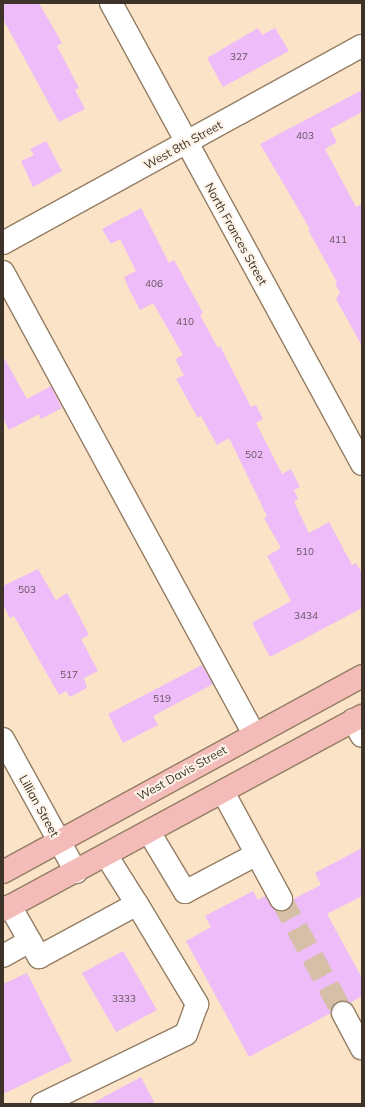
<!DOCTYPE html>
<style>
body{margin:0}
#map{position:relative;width:365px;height:1107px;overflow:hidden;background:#fbe3c7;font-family:Mulish,sans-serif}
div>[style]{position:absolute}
.building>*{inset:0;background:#edbcf9}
.minor-tunnel>*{height:22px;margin-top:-11px;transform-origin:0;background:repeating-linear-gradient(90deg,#d5c0a7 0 22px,transparent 0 33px)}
.roads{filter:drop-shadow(1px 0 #937d63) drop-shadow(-1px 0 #937d63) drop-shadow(0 1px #937d63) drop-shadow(0 -1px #937d63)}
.minor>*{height:22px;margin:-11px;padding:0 11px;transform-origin:11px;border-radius:11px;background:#fff}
.major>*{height:22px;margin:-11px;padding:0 11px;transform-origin:11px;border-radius:11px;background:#f4bcb8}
span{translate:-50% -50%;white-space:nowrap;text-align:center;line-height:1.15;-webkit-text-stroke:4px #fdf3e7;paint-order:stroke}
.number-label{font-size:10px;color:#69555c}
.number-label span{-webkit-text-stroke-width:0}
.street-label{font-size:12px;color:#3d3328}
.frame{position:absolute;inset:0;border:4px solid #3d3328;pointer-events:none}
</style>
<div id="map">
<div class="building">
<div style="clip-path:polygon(3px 3px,39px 3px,62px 43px,57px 46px,79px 88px,75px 90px,85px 109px,59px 122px,3px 19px)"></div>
<div style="clip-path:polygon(258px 28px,262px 35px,275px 28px,289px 51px,223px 87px,207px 58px)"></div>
<div style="clip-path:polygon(362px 90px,362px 112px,330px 129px,337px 142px,325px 149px,356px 207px,362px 204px,362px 346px,336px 299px,340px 293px,335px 283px,337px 282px,308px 230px,310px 229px,260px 144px)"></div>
<div style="clip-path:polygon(46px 141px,62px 171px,33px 187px,21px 161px,34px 155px,30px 149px)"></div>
<div style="clip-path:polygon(141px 208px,169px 263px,174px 260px,203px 313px,200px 315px,218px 348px,220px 346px,251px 407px,256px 405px,263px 419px,256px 423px,282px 474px,291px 469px,300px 487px,294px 490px,298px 499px,294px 502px,309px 533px,329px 522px,352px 565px,356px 563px,362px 573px,362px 608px,270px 657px,252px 623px,291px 601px,267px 556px,281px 548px,264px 518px,267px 516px,229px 438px,217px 445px,201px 416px,198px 418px,176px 379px,184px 375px,175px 359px,183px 355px,153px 303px,140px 310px,129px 289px,124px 277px,136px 271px,120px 239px,111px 244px,102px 229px)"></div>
<div style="clip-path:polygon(3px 356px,27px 399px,51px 386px,62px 408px,41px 419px,39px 414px,9px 430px,3px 418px)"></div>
<div style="clip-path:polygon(38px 569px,56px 600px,67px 593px,89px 635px,81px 639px,98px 671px,84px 678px,87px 688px,70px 697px,66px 691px,59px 695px,14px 616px,10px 618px,3px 605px,3px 586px)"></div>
<div style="clip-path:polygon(202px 665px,213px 684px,153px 716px,158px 725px,123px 743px,108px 714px)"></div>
<div style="clip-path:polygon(362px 848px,362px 896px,327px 914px,362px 978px,362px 996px,350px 1003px,337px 1002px,331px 1013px,249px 1057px,186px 941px,211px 927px,205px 916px,253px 891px,258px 900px,265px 896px,274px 909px,287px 910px,293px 899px,321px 885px,315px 873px)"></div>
<div style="clip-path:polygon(123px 951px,157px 1010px,116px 1032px,82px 973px)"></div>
<div style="clip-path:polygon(27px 973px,72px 1061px,3px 1094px,3px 984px)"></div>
<div style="clip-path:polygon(141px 1077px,155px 1104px,91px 1104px)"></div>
</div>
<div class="minor-tunnel">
<div style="left:281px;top:899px;width:130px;rotate:61.5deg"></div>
</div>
<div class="roads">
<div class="minor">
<div style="left:111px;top:3px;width:525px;rotate:61.43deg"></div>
<div style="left:3px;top:243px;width:409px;rotate:-28.8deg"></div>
<div style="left:3px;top:272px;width:526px;rotate:61.49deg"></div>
<div style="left:353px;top:720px;width:18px;rotate:61deg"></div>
<div style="left:3px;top:739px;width:152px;rotate:61.2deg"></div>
<div style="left:223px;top:792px;width:122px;rotate:61.5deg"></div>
<div style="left:149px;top:832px;width:70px;rotate:59deg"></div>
<div style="left:185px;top:892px;width:81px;rotate:-27.8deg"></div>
<div style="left:106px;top:855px;width:58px;rotate:57.7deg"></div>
<div style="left:10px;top:906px;width:59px;rotate:60.4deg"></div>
<div style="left:39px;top:957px;width:111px;rotate:-28.4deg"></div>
<div style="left:137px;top:904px;width:117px;rotate:59deg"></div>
<div style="left:197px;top:1004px;width:32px;rotate:110deg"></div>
<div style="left:186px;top:1034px;width:160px;rotate:154.1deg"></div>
<div style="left:3px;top:956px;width:31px;rotate:-29deg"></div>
<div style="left:343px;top:1013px;width:40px;rotate:62deg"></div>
</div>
<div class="major">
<div style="left:3px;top:872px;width:409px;rotate:-28.6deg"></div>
<div style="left:3px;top:910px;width:408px;rotate:-28.4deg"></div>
</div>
</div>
<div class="number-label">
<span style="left:239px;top:57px">327</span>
<span style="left:305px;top:136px">403</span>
<span style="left:338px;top:240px">411</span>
<span style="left:154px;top:284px">406</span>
<span style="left:185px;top:322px">410</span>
<span style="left:254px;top:455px">502</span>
<span style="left:305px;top:552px">510</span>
<span style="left:27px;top:590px">503</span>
<span style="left:306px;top:616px">3434</span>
<span style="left:69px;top:675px">517</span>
<span style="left:162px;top:699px">519</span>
<span style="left:124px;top:999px">3333</span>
</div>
<div class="street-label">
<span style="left:183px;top:145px;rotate:-29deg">West 8th Street</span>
<span style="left:236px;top:234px;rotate:61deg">North Frances Street</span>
<span style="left:182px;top:773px;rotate:-29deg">West Davis Street</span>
<span style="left:39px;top:806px;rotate:61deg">Lillian Street</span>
</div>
<div class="frame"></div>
</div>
